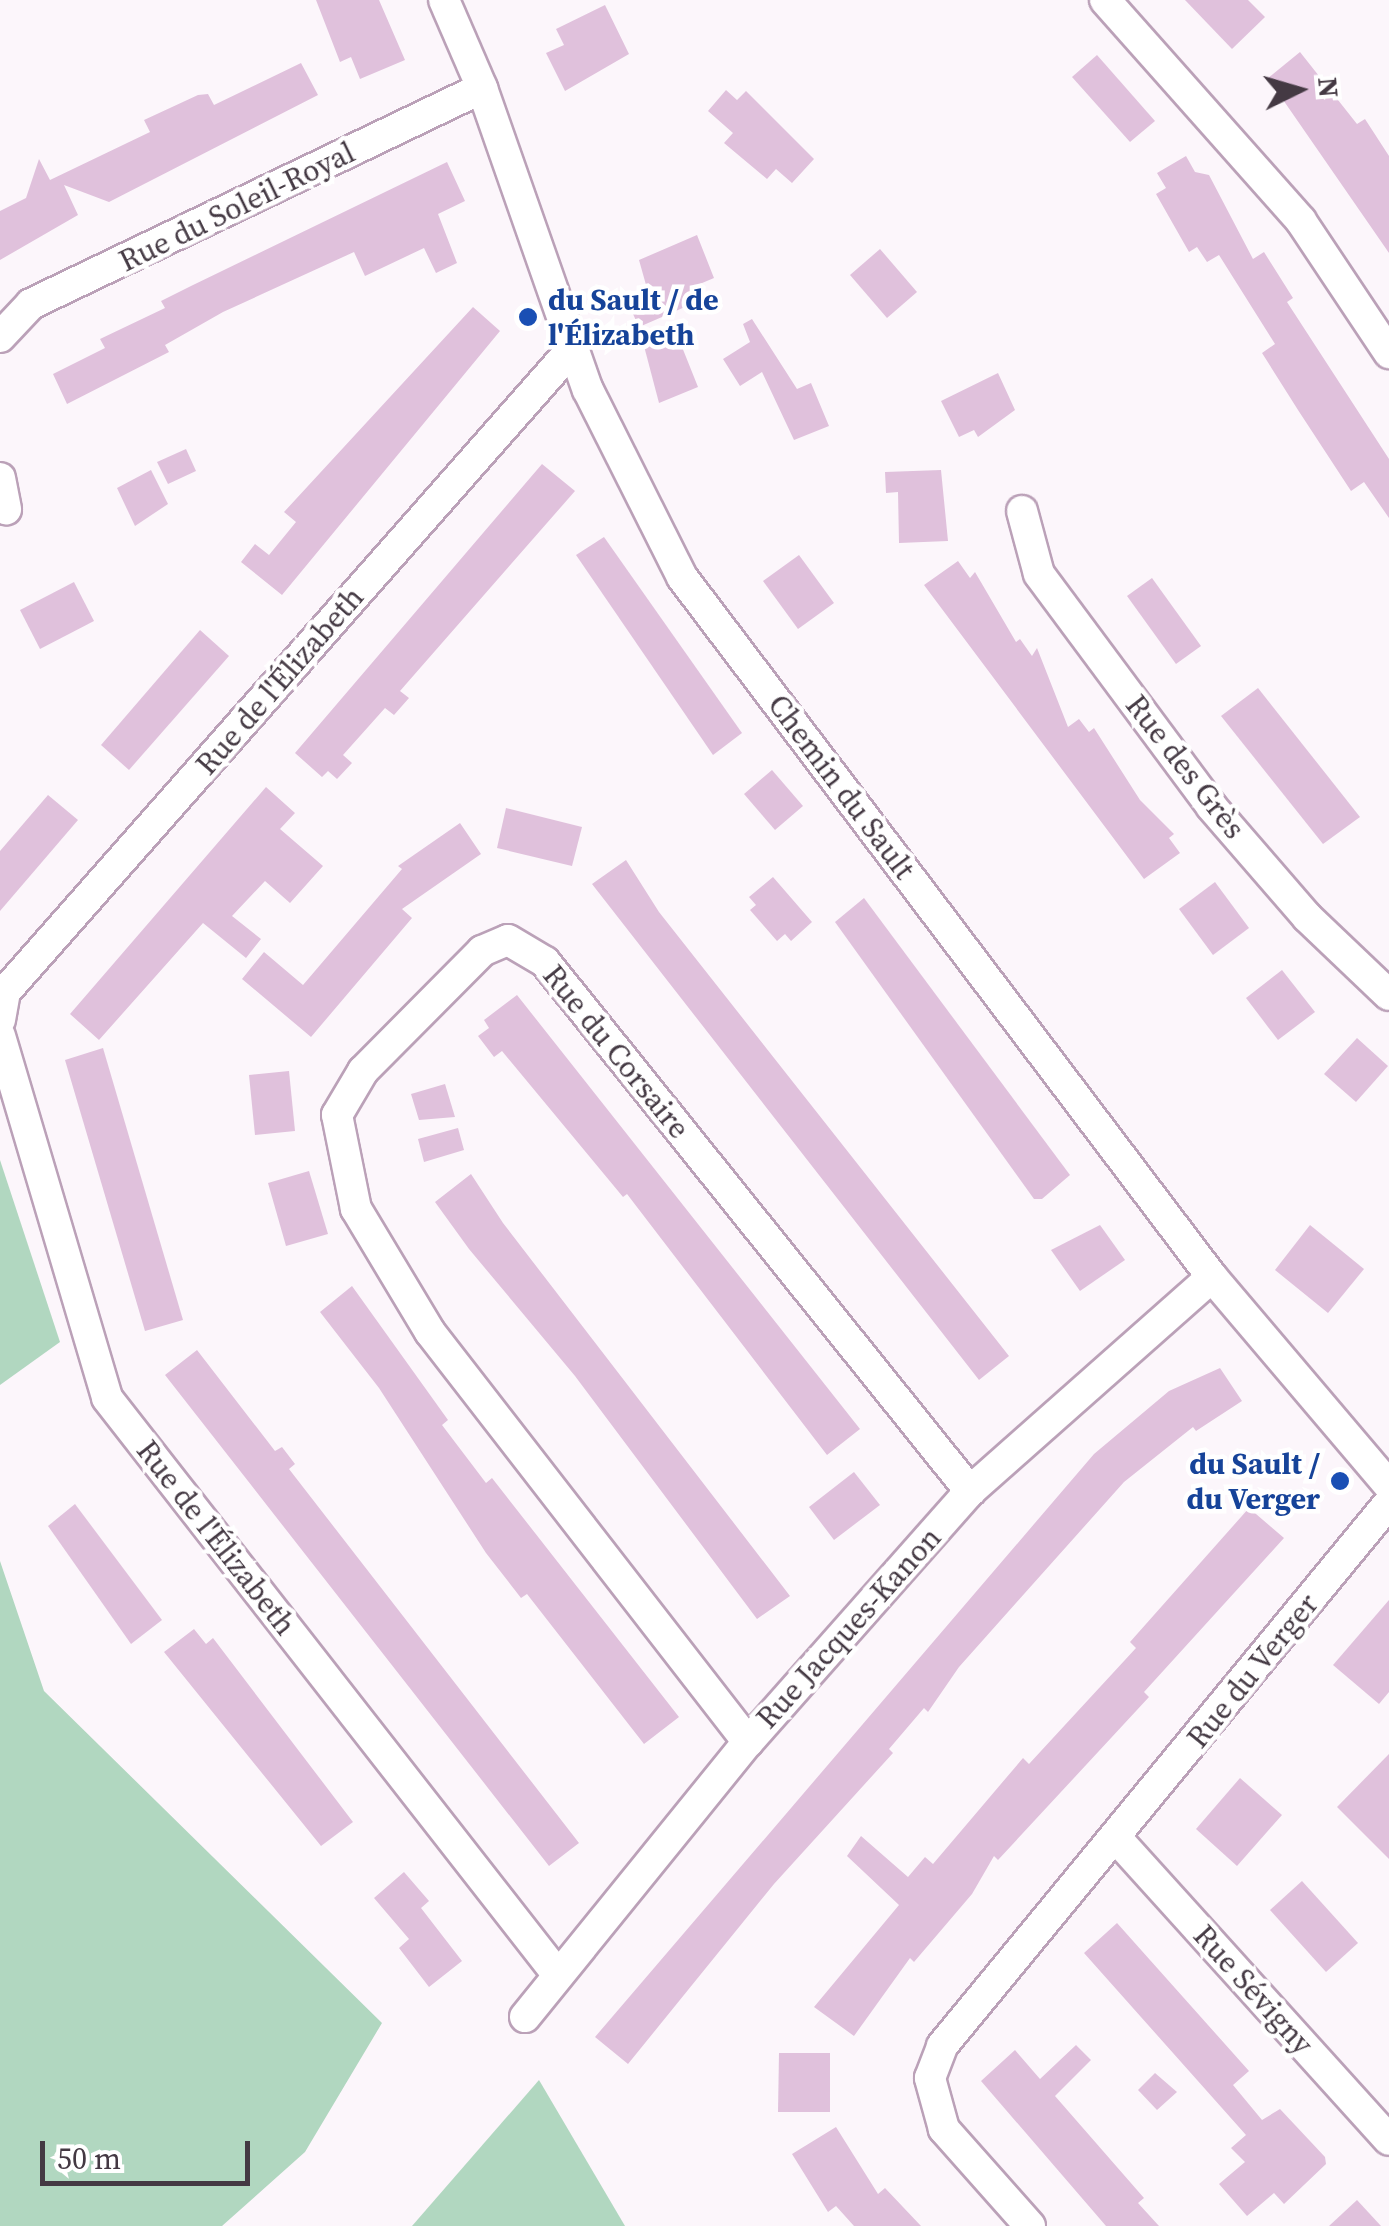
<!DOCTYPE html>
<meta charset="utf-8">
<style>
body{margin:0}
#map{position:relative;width:1389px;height:2226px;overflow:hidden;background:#fcf6fb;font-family:"Source Serif 4",serif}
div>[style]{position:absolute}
.green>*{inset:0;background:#b1d7c0}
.building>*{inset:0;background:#e0c1dc}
.roads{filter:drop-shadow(2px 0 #bba1b8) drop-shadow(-2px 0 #bba1b8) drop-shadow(0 2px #bba1b8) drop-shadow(0 -2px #bba1b8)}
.minor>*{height:30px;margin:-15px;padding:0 15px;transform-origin:15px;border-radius:15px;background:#fff}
.dots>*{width:28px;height:28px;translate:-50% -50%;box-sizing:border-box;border:5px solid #fff;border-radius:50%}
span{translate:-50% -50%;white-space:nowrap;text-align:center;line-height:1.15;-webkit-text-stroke:9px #fff;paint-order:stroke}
.street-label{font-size:30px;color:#443943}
.transit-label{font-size:30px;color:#164399;font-weight:700}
.left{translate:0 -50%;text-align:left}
.right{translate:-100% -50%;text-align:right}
.north{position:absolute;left:1249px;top:40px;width:100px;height:100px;-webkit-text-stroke:8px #fff;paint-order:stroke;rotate:85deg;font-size:28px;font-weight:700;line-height:40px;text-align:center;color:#443943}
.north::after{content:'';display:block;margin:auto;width:35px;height:45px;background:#443943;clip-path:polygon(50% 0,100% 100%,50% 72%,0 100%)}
.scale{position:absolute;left:40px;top:2141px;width:210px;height:45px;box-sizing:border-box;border:5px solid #443943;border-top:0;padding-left:12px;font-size:30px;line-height:35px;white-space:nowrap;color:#443943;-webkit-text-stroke:8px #fff;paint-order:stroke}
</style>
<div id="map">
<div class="green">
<div style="clip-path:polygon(0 1160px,60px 1342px,0 1385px)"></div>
<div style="clip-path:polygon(0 1561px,44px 1691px,382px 2023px,305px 2152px,222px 2226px,0 2226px)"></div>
<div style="clip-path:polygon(539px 2080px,625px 2226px,412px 2226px)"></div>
</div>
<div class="building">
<div style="clip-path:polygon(316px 0,379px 0,405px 60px,360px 79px,351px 57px,340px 62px)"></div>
<div style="clip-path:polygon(1185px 0,1248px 0,1265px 17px,1232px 49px)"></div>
<div style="clip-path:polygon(605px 5px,629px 54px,565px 91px,546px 53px,564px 45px,556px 29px)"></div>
<div style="clip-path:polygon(1300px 52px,1357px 124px,1365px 119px,1389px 156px,1389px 253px,1268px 78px)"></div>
<div style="clip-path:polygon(1097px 55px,1155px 121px,1130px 142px,1072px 77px)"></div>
<div style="clip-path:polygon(301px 63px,318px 95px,109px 202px,64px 185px,78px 215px,0 260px,0 211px,26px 198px,39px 159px,50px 180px,150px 132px,144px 120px,198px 95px,208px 94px,214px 105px)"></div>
<div style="clip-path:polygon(726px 90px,737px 100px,746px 91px,814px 159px,792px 183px,776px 169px,767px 179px,724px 143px,733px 133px,708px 111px)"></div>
<div style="clip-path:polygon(1186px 156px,1195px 172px,1209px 175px,1253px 259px,1264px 252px,1293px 298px,1287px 302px,1389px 459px,1389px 518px,1364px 482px,1351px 491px,1298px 410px,1262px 353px,1275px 344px,1219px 255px,1207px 262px,1197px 247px,1189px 252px,1156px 194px,1166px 188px,1157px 173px)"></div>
<div style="clip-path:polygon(447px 162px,465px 201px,438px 214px,457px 263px,436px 273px,424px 248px,365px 276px,354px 252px,223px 312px,165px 345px,169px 352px,67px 404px,53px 374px,105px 348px,100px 339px,165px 308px,161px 301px,191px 286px)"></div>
<div style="clip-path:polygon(697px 235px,714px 278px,695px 286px,701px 300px,639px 327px,627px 301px,648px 292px,639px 260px)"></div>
<div style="clip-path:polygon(880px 249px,917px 292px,887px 318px,850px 275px)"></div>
<div style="clip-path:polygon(473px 307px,500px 331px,282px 595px,241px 562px,255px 544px,269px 555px,296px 522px,284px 512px)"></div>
<div style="clip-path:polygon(752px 319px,797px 389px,811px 383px,829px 426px,794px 440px,762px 372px,740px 386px,723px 359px,750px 342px,743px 324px)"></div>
<div style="clip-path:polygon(639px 327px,680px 342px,698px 387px,659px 403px)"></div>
<div style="clip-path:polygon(998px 373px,1015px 410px,978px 437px,974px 430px,959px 437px,941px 401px)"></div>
<div style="clip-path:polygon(186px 449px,196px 471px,168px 484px,157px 462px)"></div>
<div style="clip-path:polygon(542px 464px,575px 491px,400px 691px,409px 698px,394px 715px,385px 708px,360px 736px,343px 755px,352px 763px,337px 779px,328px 771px,322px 777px,295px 753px)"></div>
<div style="clip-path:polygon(151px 470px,168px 504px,135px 526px,117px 488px)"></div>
<div style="clip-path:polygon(941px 470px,948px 541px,899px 543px,898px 492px,886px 493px,885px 472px)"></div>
<div style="clip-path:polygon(604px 537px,742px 733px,713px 755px,576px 555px)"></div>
<div style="clip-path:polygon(799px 555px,834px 603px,798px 629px,763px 581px)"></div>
<div style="clip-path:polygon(958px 561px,970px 578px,975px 572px,1016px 642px,1020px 639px,1032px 656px,1037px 648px,1068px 727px,1079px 719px,1089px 732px,1094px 728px,1140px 800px,1174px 834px,1169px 838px,1180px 853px,1144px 879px,924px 585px)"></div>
<div style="clip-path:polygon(1152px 578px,1201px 646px,1176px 664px,1127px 596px)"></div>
<div style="clip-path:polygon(74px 582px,94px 621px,40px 649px,20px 610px)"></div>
<div style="clip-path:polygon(200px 630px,229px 656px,129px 770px,101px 745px)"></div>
<div style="clip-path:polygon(1258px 688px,1360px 817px,1323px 844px,1221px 716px)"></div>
<div style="clip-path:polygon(772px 770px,803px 806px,775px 830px,744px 794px)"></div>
<div style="clip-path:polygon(266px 787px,295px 813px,280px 829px,323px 866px,290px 903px,265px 881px,232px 916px,261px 939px,246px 958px,203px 923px,99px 1040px,70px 1014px)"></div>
<div style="clip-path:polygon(48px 795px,78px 820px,0 911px,0 851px)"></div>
<div style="clip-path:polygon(506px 808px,582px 827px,572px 866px,497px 848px)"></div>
<div style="clip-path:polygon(460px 823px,481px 854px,402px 909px,412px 918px,311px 1037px,242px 979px,264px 952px,303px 985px,402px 869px,398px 866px)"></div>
<div style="clip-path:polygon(626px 860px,659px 912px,1009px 1356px,979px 1380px,592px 884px)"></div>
<div style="clip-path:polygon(773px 877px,812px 922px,791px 941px,785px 934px,777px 941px,750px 910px,756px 905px,749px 897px)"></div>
<div style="clip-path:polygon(1215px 882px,1249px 928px,1213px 955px,1179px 909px)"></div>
<div style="clip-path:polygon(864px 898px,1070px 1175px,1042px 1199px,1034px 1199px,835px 922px)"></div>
<div style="clip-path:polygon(1282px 970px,1315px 1012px,1278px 1040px,1246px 998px)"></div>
<div style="clip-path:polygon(517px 995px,860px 1429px,827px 1455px,627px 1194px,623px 1197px,502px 1051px,494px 1057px,478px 1036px,489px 1028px,484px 1020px)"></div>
<div style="clip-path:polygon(1357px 1038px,1388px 1066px,1356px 1102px,1324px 1074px)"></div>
<div style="clip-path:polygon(103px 1048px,183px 1320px,145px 1331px,65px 1060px)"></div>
<div style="clip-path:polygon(289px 1071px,295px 1131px,255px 1135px,249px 1075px)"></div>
<div style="clip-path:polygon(445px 1084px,455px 1117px,419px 1120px,411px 1094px)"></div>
<div style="clip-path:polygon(458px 1128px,464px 1150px,424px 1162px,418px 1139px)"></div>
<div style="clip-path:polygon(309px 1171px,328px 1234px,286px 1246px,268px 1183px)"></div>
<div style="clip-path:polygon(471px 1174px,503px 1223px,790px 1596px,757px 1619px,575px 1376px,469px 1249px,435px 1202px)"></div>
<div style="clip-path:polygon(1100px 1225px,1125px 1260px,1080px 1291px,1051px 1250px)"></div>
<div style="clip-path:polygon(1310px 1225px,1364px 1269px,1328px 1313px,1275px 1270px)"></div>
<div style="clip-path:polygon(352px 1286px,448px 1420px,442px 1425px,486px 1483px,492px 1478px,679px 1717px,644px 1744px,527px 1594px,521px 1598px,486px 1553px,379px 1388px,320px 1312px)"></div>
<div style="clip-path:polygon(197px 1350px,275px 1451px,282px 1447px,295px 1464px,289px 1469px,579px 1843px,549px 1866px,165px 1375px)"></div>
<div style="clip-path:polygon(1220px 1368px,1242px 1401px,1196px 1431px,1193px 1427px,1124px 1482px,959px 1667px,928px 1712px,924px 1708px,889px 1749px,893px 1753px,774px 1884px,628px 2064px,595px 2037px,1094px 1454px,1169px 1391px)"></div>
<div style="clip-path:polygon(854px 1472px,880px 1505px,834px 1540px,809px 1507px)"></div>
<div style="clip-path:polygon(75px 1504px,162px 1620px,131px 1644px,48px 1526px)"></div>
<div style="clip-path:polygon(1249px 1508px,1284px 1538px,1144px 1692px,1149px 1697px,998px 1860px,994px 1856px,972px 1894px,914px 1962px,910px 1958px,854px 2036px,814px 2007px,899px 1905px,847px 1856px,861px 1836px,908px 1877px,925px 1857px,933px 1864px,1023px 1758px,1029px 1764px,1136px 1648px,1130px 1642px)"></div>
<div style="clip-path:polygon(1389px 1600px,1389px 1692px,1379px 1704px,1333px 1665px)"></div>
<div style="clip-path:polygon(194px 1629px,206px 1644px,213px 1638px,353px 1822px,321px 1846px,164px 1652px)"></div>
<div style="clip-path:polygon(1389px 1754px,1389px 1859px,1337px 1807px)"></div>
<div style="clip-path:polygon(1240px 1778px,1282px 1815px,1237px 1866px,1196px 1829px)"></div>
<div style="clip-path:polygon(404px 1872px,429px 1901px,421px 1908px,462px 1961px,429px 1987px,399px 1948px,409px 1939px,374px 1898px)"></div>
<div style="clip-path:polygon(1302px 1881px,1358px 1943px,1326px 1972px,1270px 1910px)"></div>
<div style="clip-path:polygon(1117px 1923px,1249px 2071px,1233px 2085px,1262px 2120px,1280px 2109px,1325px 2157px,1326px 2164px,1284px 2204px,1274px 2193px,1247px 2216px,1219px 2184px,1245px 2162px,1231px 2148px,1246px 2135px,1084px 1953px)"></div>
<div style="clip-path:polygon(1076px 2045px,1091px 2060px,1055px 2096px,1144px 2198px,1138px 2203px,1159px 2226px,1106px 2226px,981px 2081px,1015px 2050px,1040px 2079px)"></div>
<div style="clip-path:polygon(779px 2053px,830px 2053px,830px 2112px,778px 2112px)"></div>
<div style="clip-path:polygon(1155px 2073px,1177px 2092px,1157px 2110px,1138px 2090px)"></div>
<div style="clip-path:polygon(836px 2127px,878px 2194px,885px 2188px,921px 2226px,854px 2226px,836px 2206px,828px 2212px,792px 2154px)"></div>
<div style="clip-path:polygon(1357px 2200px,1381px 2226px,1329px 2226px)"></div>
</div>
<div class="roads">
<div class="minor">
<div style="left:444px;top:0;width:96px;rotate:66.6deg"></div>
<div style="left:482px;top:88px;width:320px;rotate:70.7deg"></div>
<div style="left:588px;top:390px;width:209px;rotate:63.3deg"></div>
<div style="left:682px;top:577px;width:878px;rotate:52.87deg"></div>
<div style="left:1212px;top:1277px;width:274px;rotate:49.7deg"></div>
<div style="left:1105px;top:0;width:295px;rotate:48.4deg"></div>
<div style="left:1301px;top:221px;width:159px;rotate:56.3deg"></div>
<div style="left:0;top:337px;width:45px;rotate:-46.8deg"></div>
<div style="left:31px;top:304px;width:500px;rotate:-25.59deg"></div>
<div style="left:0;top:478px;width:32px;rotate:79deg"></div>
<div style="left:1022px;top:511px;width:65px;rotate:74.9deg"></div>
<div style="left:1039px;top:574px;width:289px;rotate:53.4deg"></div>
<div style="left:1211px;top:806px;width:147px;rotate:49.1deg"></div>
<div style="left:1307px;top:917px;width:113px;rotate:43.6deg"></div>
<div style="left:0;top:1020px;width:28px;rotate:-80deg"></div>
<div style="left:5px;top:992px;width:859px;rotate:-48.59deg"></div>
<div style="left:0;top:1036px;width:377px;rotate:73.5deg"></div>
<div style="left:107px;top:1398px;width:732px;rotate:51.99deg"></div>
<div style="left:748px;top:1742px;width:519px;rotate:-127.8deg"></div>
<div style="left:430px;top:1332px;width:144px;rotate:-121deg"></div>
<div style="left:356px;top:1209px;width:96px;rotate:-101.4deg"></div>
<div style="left:337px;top:1115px;width:51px;rotate:-59.4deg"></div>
<div style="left:363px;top:1071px;width:169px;rotate:-45.2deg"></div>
<div style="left:482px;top:951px;width:28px;rotate:-23deg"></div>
<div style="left:508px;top:940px;width:43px;rotate:30.7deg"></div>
<div style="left:545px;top:962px;width:679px;rotate:51.22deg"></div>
<div style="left:1118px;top:1840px;width:404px;rotate:47.9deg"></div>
<div style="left:525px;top:2017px;width:354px;rotate:-51deg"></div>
<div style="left:748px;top:1742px;width:335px;rotate:-48.5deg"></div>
<div style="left:970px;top:1491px;width:323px;rotate:-41.5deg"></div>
<div style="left:1030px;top:2226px;width:130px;rotate:-131.6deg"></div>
<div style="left:944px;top:2129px;width:53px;rotate:-105.4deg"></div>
<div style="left:930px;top:2078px;width:34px;rotate:-69deg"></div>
<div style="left:942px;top:2046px;width:703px;rotate:-50.54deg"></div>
</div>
</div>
<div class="dots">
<div style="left:528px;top:317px;background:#1a4fb4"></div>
<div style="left:1340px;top:1481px;background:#1a4fb4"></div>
</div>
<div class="street-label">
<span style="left:237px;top:207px;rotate:-26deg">Rue du Soleil-Royal</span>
<span style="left:280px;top:681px;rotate:-49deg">Rue de l'Élizabeth</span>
<span style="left:1185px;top:767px;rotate:52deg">Rue des Grès</span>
<span style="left:841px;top:787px;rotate:53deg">Chemin du Sault</span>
<span style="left:616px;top:1052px;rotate:51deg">Rue du Corsaire</span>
<span style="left:216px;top:1538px;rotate:52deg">Rue de l'Élizabeth</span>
<span style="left:849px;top:1628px;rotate:-48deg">Rue Jacques-Kanon</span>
<span style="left:1253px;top:1671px;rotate:-51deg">Rue du Verger</span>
<span style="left:1253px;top:1990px;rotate:48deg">Rue Sévigny</span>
</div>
<div class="transit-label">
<span class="left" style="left:548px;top:317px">du Sault / de<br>l'Élizabeth</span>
<span class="right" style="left:1320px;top:1481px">du Sault /<br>du Verger</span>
</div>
<div class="north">N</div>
<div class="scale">50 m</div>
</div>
